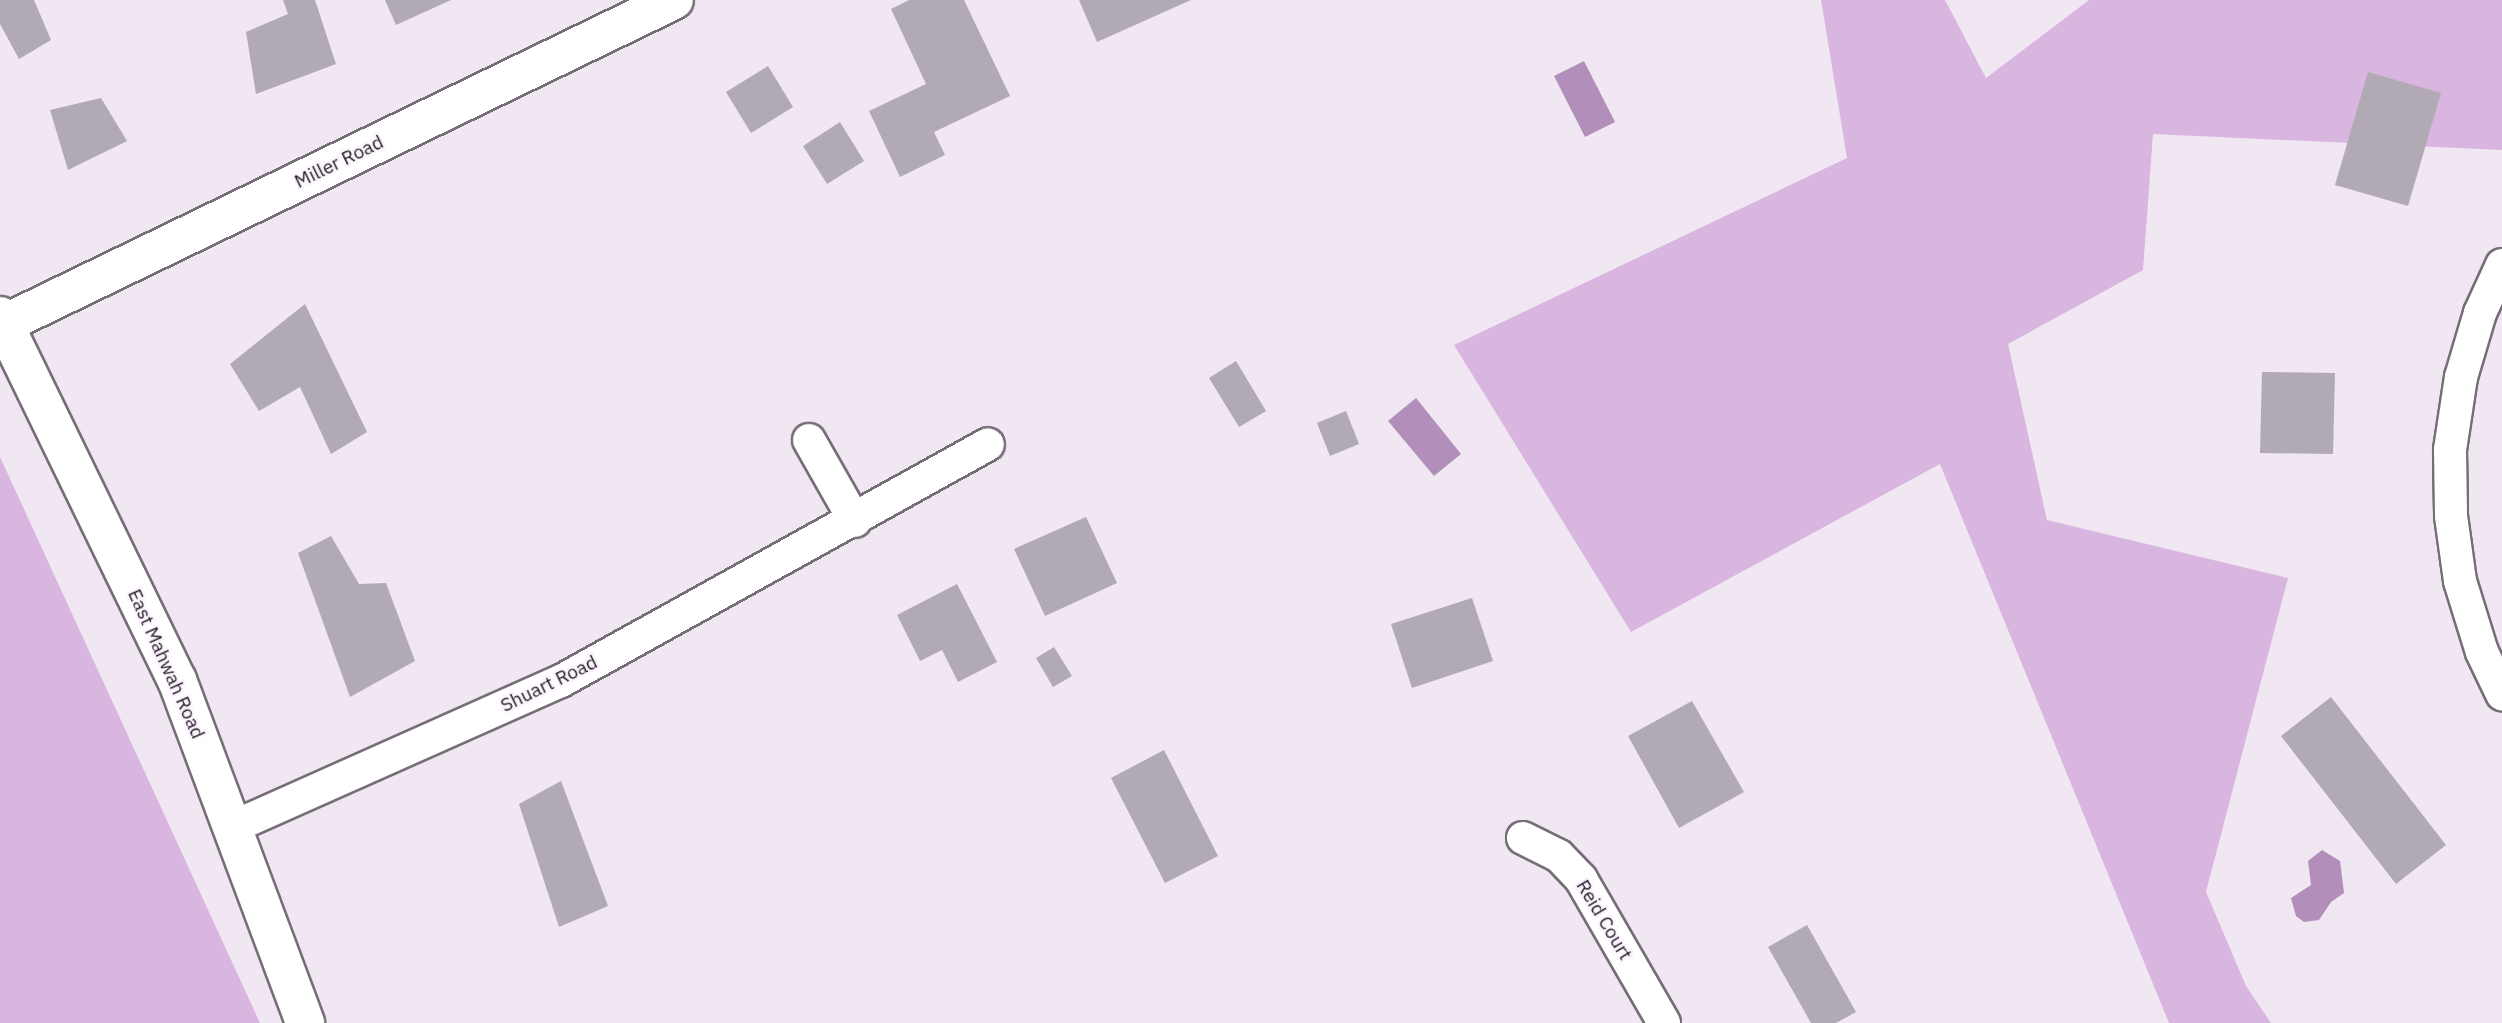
<!DOCTYPE html>
<style>
body{margin:0}
#map{position:relative;width:2502px;height:1023px;overflow:hidden;background:#f0e7f2;font-family:"IBM Plex Sans",sans-serif}
div>[style]{position:absolute}
.green>*{inset:0;background:#d9b6e0}
.water>*{inset:0;background:#b28eba}
.building>*{inset:0;background:#b1a9b3}
.roads{filter:drop-shadow(2px 0 #766e77) drop-shadow(-2px 0 #766e77) drop-shadow(0 2px #766e77) drop-shadow(0 -2px #766e77)}
.street>*{height:32px;margin:-16px;padding:0 16px;transform-origin:16px;border-radius:16px;background:#fff}
.secondary>*{height:38px;margin:-19px;padding:0 19px;transform-origin:19px;border-radius:19px;background:#fff}
span{translate:-50% -50%;white-space:nowrap;text-align:center;line-height:1.15;-webkit-text-stroke:5px #fdf4ff;paint-order:stroke}
.street-label{font-size:19px;color:#221f23}
</style>
<div id="map">
<div class="green">
<div style="clip-path:polygon(1821px 0,1945px 0,1986px 78px,2089px 0,2502px 0,2502px 150px,2153px 134px,2143px 270px,2008px 344px,2047px 520px,2288px 578px,2206px 892px,2246px 986px,2271px 1023px,2169px 1023px,1940px 464px,1631px 632px,1454px 345px,1847px 158px)"></div>
<div style="clip-path:polygon(0 457px,260px 1023px,0 1023px)"></div>
</div>
<div class="water">
<div style="clip-path:polygon(1584px 61px,1615px 122px,1585px 137px,1554px 76px)"></div>
<div style="clip-path:polygon(1416px 398px,1461px 454px,1434px 476px,1388px 421px)"></div>
<div style="clip-path:polygon(2322px 850px,2340px 861px,2344px 893px,2331px 902px,2319px 920px,2304px 922px,2296px 916px,2291px 898px,2311px 885px,2308px 861px)"></div>
</div>
<div class="building">
<div style="clip-path:polygon(0 0,34px 0,51px 40px,19px 59px,0 24px)"></div>
<div style="clip-path:polygon(283px 0,315px 0,336px 64px,256px 94px,246px 32px,288px 14px)"></div>
<div style="clip-path:polygon(385px 0,451px 0,396px 25px)"></div>
<div style="clip-path:polygon(909px 0,964px 0,1010px 96px,934px 132px,945px 155px,900px 177px,869px 111px,926px 84px,891px 9px)"></div>
<div style="clip-path:polygon(1079px 0,1191px 0,1097px 42px)"></div>
<div style="clip-path:polygon(768px 66px,793px 107px,751px 133px,726px 92px)"></div>
<div style="clip-path:polygon(2368px 72px,2441px 93px,2408px 206px,2335px 185px)"></div>
<div style="clip-path:polygon(101px 98px,127px 141px,68px 170px,50px 110px)"></div>
<div style="clip-path:polygon(840px 122px,864px 161px,827px 184px,803px 146px)"></div>
<div style="clip-path:polygon(305px 304px,367px 432px,331px 454px,300px 387px,259px 411px,230px 364px)"></div>
<div style="clip-path:polygon(1236px 361px,1266px 411px,1239px 427px,1209px 378px)"></div>
<div style="clip-path:polygon(2262px 372px,2335px 373px,2333px 454px,2260px 453px)"></div>
<div style="clip-path:polygon(1346px 411px,1359px 444px,1330px 456px,1317px 423px)"></div>
<div style="clip-path:polygon(1086px 517px,1117px 583px,1045px 616px,1014px 549px)"></div>
<div style="clip-path:polygon(331px 536px,359px 584px,386px 583px,415px 661px,350px 697px,298px 553px)"></div>
<div style="clip-path:polygon(957px 584px,997px 662px,958px 682px,942px 650px,920px 661px,897px 615px)"></div>
<div style="clip-path:polygon(1472px 598px,1493px 661px,1412px 688px,1391px 624px)"></div>
<div style="clip-path:polygon(1054px 647px,1072px 676px,1053px 687px,1036px 658px)"></div>
<div style="clip-path:polygon(2331px 697px,2446px 845px,2396px 884px,2281px 736px)"></div>
<div style="clip-path:polygon(1692px 701px,1744px 792px,1679px 828px,1628px 736px)"></div>
<div style="clip-path:polygon(1164px 750px,1218px 856px,1165px 883px,1111px 778px)"></div>
<div style="clip-path:polygon(561px 781px,608px 906px,559px 927px,519px 804px)"></div>
<div style="clip-path:polygon(1807px 925px,1856px 1012px,1836px 1023px,1811px 1023px,1768px 947px)"></div>
</div>
<div class="roads">
<div class="street">
<div style="left:2502px;top:265px;width:53px;rotate:114.6deg"></div>
<div style="left:2480px;top:313px;width:67px;rotate:106.5deg"></div>
<div style="left:2461px;top:377px;width:74px;rotate:98.6deg"></div>
<div style="left:2450px;top:450px;width:66px;rotate:89.1deg"></div>
<div style="left:2451px;top:516px;width:66px;rotate:82.1deg"></div>
<div style="left:2460px;top:581px;width:74px;rotate:72.8deg"></div>
<div style="left:2482px;top:652px;width:47px;rotate:64.5deg"></div>
<div style="left:809px;top:440px;width:93px;rotate:60.4deg"></div>
<div style="left:233px;top:827px;width:359px;rotate:-24deg"></div>
<div style="left:561px;top:681px;width:488px;rotate:-29deg"></div>
<div style="left:1523px;top:838px;width:40px;rotate:26.6deg"></div>
<div style="left:1559px;top:856px;width:32px;rotate:46deg"></div>
<div style="left:1581px;top:879px;width:166px;rotate:60deg"></div>
</div>
<div class="secondary">
<div style="left:0;top:316px;width:405px;rotate:64.1deg"></div>
<div style="left:177px;top:680px;width:366px;rotate:69.5deg"></div>
<div style="left:4px;top:324px;width:744px;rotate:-25.81deg"></div>
</div>
</div>
<div class="street-label">
<span style="left:339px;top:162px;rotate:-26deg">Miller Road</span>
<span style="left:166px;top:664px;rotate:66deg">East Mahwah Road</span>
<span style="left:549px;top:684px;rotate:-26deg">Shuart Road</span>
<span style="left:1604px;top:920px;rotate:59deg">Reid Court</span>
</div>
</div>
